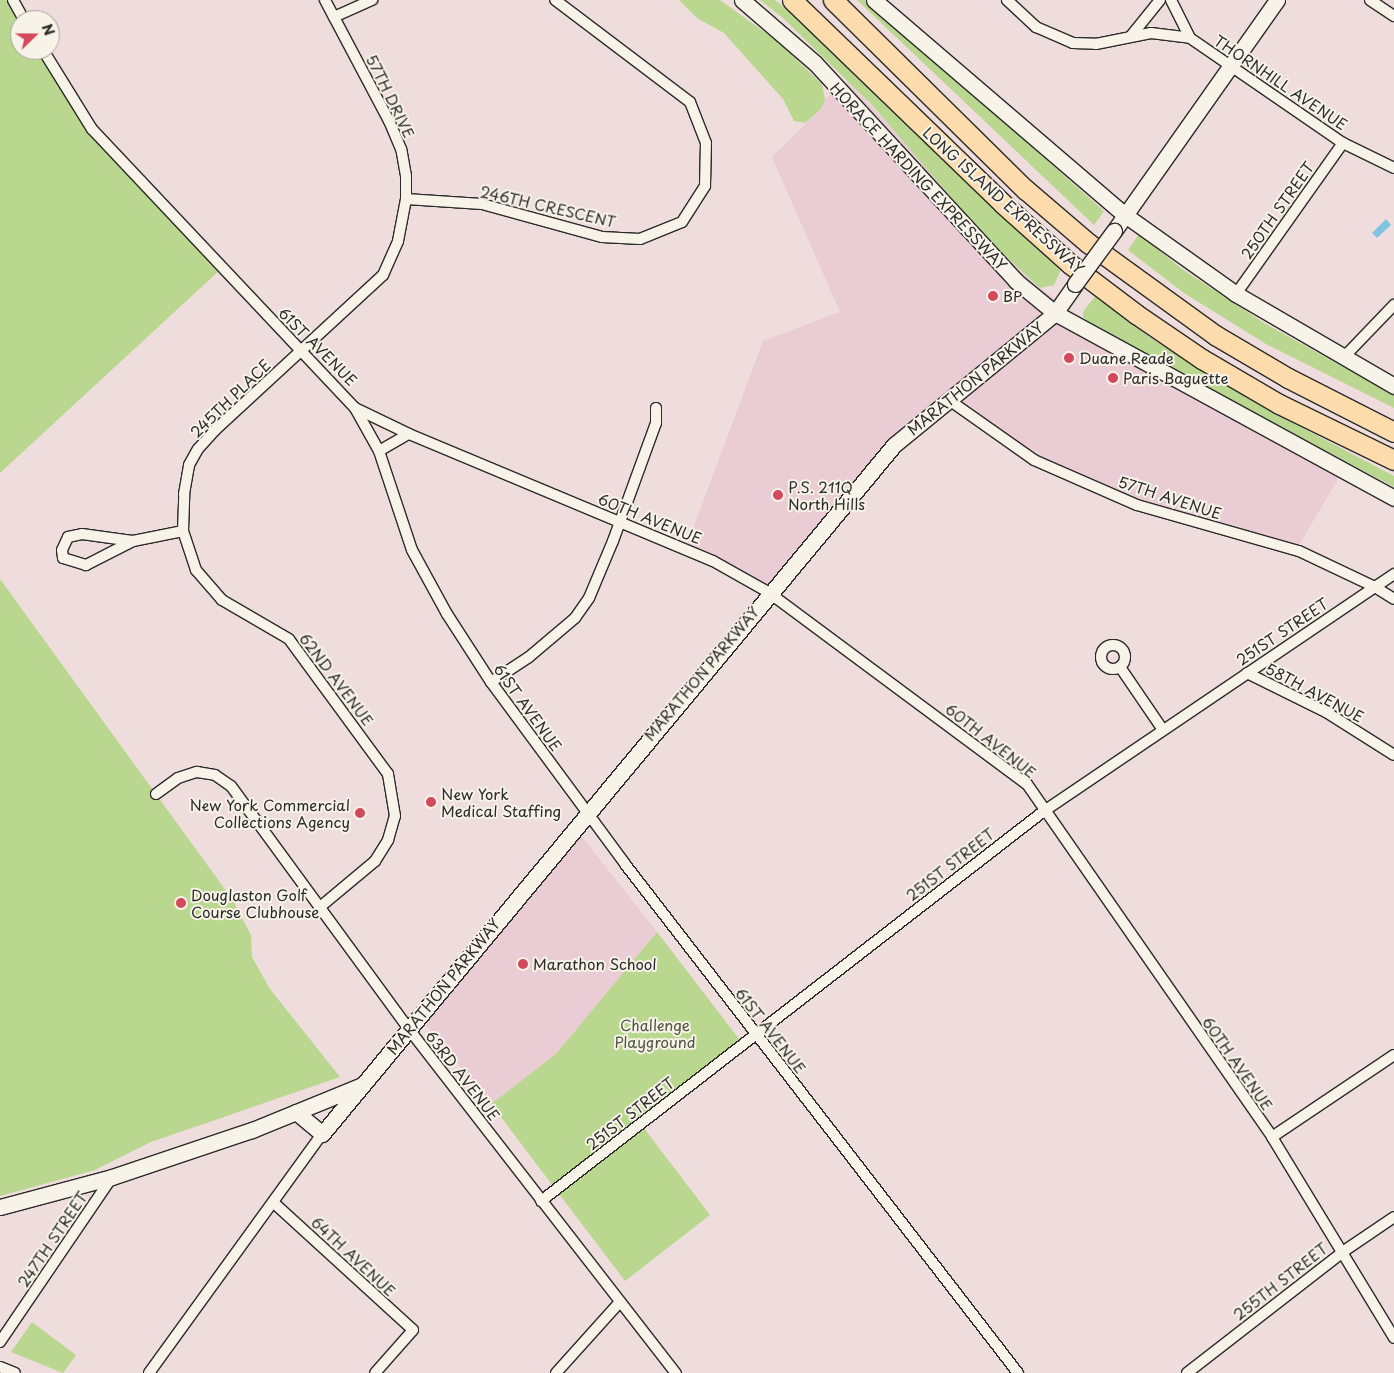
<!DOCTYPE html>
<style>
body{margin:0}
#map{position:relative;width:1394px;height:1373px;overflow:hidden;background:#efdcdc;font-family:"Playpen Sans",sans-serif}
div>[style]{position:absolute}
.built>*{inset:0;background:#e9ccd4}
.green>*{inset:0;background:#bad78f}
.water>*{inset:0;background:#82c3e3}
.roads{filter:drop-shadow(1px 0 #2b2b2b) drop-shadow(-1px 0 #2b2b2b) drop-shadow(0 1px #2b2b2b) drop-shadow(0 -1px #2b2b2b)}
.street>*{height:10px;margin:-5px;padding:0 5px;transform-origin:5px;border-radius:5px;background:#f7f3e8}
.street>.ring{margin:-5px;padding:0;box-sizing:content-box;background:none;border:10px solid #f7f3e8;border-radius:50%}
.secondary>*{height:15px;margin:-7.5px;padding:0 7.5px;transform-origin:7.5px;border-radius:7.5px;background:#f7f3e8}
.highway>*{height:19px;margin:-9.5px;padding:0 9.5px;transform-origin:9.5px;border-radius:9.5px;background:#fcdcac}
.bridges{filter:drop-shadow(1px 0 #2b2b2b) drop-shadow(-1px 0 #2b2b2b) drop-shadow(0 1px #2b2b2b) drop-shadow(0 -1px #2b2b2b)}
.secondary-bridge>*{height:15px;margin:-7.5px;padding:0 7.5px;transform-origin:7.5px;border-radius:7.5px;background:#f7f3e8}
.dots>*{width:14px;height:14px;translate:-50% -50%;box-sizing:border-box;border:2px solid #f7f3e8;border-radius:50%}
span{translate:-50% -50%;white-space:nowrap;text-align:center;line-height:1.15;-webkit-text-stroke:4px #f7f3e8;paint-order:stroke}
.street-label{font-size:15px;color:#2b2b2b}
.poi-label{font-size:15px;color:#2b2b2b}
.left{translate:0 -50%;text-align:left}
.right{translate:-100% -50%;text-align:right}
.park-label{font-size:15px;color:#4f5644}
.north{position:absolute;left:10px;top:10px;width:50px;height:50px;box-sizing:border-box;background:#f7f3e8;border:1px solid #a5a39c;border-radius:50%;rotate:68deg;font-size:14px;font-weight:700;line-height:20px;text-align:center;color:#2b2b2b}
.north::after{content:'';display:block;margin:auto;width:18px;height:22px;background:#d1495b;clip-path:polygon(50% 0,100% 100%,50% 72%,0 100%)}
</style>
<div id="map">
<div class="built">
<div style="clip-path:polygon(848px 81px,902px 139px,988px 240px,1040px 288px,1095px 328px,1348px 462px,1296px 550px,1153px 509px,1040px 465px,950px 400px,894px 445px,768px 590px,687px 545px,763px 341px,840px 312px,772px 157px,821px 109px,825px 99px)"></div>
<div style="clip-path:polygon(575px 828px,657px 932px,556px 1054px,491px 1104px,420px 1018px)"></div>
</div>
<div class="green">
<div style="clip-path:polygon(0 0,13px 0,20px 20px,20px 50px,42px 50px,94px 140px,102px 140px,221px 269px,0 473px)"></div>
<div style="clip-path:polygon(679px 0,720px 0,777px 41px,822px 84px,825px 99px,821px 109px,805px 123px,794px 121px,783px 99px,724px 33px,697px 18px)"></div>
<div style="clip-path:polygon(760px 0,775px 0,789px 11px,1061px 270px,1054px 285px,1040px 288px,988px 240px,872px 105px,783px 18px)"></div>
<div style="clip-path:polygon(857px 0,866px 0,1104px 211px,1094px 225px)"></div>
<div style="clip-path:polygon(1139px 234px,1182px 269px,1264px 323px,1394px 395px,1394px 408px,1266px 344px,1184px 293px,1128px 250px)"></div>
<div style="clip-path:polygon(1096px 295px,1149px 337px,1190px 363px,1276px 414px,1394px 476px,1394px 487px,1095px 328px,1083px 317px,1083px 312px)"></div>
<div style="clip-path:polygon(0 579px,232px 899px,251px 935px,252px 957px,270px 989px,340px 1077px,151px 1142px,95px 1170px,0 1196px)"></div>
<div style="clip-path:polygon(657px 932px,743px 1044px,640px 1123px,710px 1215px,625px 1281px,491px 1104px,556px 1054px)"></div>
<div style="clip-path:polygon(32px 1322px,76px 1355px,63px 1373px,11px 1352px)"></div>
</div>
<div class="water">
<div style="clip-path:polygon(1386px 219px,1391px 225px,1377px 238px,1372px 233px)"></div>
</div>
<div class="roads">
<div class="street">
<div style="left:13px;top:0;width:23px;rotate:61deg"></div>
<div style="left:1007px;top:0;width:40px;rotate:43deg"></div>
<div style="left:1036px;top:27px;width:40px;rotate:23.4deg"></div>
<div style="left:1073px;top:43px;width:23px;rotate:2deg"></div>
<div style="left:1096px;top:44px;width:56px;rotate:-11.3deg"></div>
<div style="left:1151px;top:33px;width:39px;rotate:7deg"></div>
<div style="left:1171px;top:0;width:42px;rotate:63.4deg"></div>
<div style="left:1190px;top:38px;width:186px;rotate:34.5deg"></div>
<div style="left:1343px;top:143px;width:57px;rotate:26.1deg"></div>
<div style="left:1370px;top:0;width:29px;rotate:34deg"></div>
<div style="left:334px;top:17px;width:42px;rotate:-24.1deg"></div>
<div style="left:1131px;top:36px;width:46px;rotate:-51.1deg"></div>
<div style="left:43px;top:50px;width:93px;rotate:58.2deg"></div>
<div style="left:92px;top:129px;width:383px;rotate:46.7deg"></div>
<div style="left:355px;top:408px;width:49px;rotate:60.8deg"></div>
<div style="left:379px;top:451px;width:104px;rotate:71.6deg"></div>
<div style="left:412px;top:550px;width:73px;rotate:61.3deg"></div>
<div style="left:447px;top:614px;width:81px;rotate:57.1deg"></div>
<div style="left:491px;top:682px;width:226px;rotate:53.6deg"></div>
<div style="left:625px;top:864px;width:643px;rotate:52.33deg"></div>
<div style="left:406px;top:199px;width:76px;rotate:3.8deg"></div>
<div style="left:482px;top:204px;width:124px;rotate:15.4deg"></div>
<div style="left:602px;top:237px;width:38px;rotate:3deg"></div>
<div style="left:640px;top:239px;width:45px;rotate:-22deg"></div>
<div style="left:682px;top:222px;width:43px;rotate:-57.4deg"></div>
<div style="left:705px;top:186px;width:43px;rotate:-88.7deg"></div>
<div style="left:706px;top:143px;width:44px;rotate:-111.3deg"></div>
<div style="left:690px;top:102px;width:169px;rotate:-142.9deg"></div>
<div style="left:1236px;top:294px;width:185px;rotate:-54.7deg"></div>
<div style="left:1343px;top:358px;width:74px;rotate:-46.1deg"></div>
<div style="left:949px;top:400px;width:104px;rotate:35.2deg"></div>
<div style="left:1034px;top:460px;width:112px;rotate:23.6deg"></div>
<div style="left:1137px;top:505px;width:168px;rotate:15.9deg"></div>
<div style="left:1299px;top:551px;width:84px;rotate:25.3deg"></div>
<div style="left:1375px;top:587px;width:22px;rotate:32deg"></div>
<div style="left:355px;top:408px;width:60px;rotate:25.7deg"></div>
<div style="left:409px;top:434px;width:329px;rotate:22.7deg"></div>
<div style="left:713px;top:561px;width:63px;rotate:29.4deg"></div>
<div style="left:768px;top:592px;width:322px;rotate:36.6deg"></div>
<div style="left:1027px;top:784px;width:430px;rotate:55.2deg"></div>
<div style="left:1272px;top:1137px;width:235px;rotate:58.7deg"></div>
<div style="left:379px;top:451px;width:34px;rotate:-30deg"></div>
<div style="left:133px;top:541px;width:53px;rotate:152.9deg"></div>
<div style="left:86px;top:565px;width:24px;rotate:-163deg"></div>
<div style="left:63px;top:558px;width:8px;rotate:-97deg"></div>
<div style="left:62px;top:550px;width:14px;rotate:-65deg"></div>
<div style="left:68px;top:537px;width:14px;rotate:-12deg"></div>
<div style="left:82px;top:534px;width:51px;rotate:7.8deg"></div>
<div style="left:133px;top:541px;width:51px;rotate:-11.3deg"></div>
<div class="ring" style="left:1101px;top:645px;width:14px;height:14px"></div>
<div style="left:1120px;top:667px;width:76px;rotate:55.7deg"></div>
<div style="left:1247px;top:673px;width:88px;rotate:26.3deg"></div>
<div style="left:1326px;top:712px;width:80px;rotate:32.3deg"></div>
<div style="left:491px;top:682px;width:45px;rotate:-33.3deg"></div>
<div style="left:529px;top:657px;width:60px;rotate:-40.3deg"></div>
<div style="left:575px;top:618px;width:24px;rotate:-55deg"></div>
<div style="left:589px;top:598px;width:62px;rotate:-67.2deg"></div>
<div style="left:613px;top:541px;width:126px;rotate:-70deg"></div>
<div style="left:656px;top:423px;width:15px;rotate:-90deg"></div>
<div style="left:156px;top:794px;width:27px;rotate:-36deg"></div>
<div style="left:178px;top:778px;width:20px;rotate:-18deg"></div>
<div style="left:197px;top:772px;width:18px;rotate:9deg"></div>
<div style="left:215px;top:775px;width:19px;rotate:35deg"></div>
<div style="left:231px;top:786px;width:300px;rotate:53.8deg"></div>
<div style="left:408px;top:1028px;width:437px;rotate:52.2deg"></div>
<div style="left:320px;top:907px;width:72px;rotate:-39.9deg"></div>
<div style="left:375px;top:861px;width:25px;rotate:-58deg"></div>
<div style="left:388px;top:840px;width:25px;rotate:-74deg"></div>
<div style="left:395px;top:816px;width:43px;rotate:-99.5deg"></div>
<div style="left:388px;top:774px;width:167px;rotate:-126.3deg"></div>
<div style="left:289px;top:639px;width:78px;rotate:-149.8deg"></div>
<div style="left:222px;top:600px;width:40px;rotate:-131deg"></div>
<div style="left:196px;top:570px;width:41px;rotate:-108.4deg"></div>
<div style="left:183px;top:531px;width:37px;rotate:-88deg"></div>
<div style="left:184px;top:494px;width:29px;rotate:-80deg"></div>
<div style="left:189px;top:465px;width:18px;rotate:-61deg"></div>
<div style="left:198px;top:449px;width:25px;rotate:-48deg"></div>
<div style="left:215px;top:430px;width:229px;rotate:-42.7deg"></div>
<div style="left:383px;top:275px;width:37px;rotate:-66deg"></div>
<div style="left:398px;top:241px;width:43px;rotate:-79.2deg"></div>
<div style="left:406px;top:199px;width:23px;rotate:-90deg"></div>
<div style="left:406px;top:176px;width:27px;rotate:-100deg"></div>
<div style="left:401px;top:149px;width:30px;rotate:-113deg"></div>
<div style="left:389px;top:121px;width:137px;rotate:-117.9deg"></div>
<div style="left:1272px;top:1137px;width:147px;rotate:-33.9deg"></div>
<div style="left:541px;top:1201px;width:636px;rotate:-37.79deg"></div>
<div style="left:1044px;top:811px;width:423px;rotate:-34.1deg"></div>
<div style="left:274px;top:1203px;width:188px;rotate:42.4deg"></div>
<div style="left:413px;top:1330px;width:57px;rotate:131.5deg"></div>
<div style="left:0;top:1342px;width:199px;rotate:-55.8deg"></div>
<div style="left:0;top:1367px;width:16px;rotate:22deg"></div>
<div style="left:149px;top:1373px;width:295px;rotate:-54.1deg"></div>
<div style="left:556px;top:1373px;width:96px;rotate:-48deg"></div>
<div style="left:1187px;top:1373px;width:199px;rotate:-37.8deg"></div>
<div style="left:1344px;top:1251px;width:60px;rotate:-34.2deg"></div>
</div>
<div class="secondary">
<div style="left:742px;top:0;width:96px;rotate:40.8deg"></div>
<div style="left:815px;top:63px;width:297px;rotate:47.3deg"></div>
<div style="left:1016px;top:281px;width:50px;rotate:39.4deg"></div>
<div style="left:1055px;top:313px;width:386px;rotate:28.6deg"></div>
<div style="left:874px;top:0;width:330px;rotate:40.6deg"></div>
<div style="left:1125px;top:215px;width:136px;rotate:35.4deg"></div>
<div style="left:1236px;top:294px;width:183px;rotate:30.2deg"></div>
<div style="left:1114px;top:231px;width:283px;rotate:-54.8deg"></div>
<div style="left:296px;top:1112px;width:34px;rotate:40deg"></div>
<div style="left:322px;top:1134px;width:895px;rotate:-50.3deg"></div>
<div style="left:894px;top:445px;width:208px;rotate:-39.3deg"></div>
<div style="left:1055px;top:313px;width:35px;rotate:-55deg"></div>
<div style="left:0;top:1207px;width:116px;rotate:-15deg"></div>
<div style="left:112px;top:1177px;width:148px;rotate:-18.6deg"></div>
<div style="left:252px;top:1130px;width:117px;rotate:-22.2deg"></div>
</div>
<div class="highway">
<div style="left:792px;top:0;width:293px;rotate:44deg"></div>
<div style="left:1003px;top:204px;width:90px;rotate:41.8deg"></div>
<div style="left:1070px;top:264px;width:83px;rotate:37.1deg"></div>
<div style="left:1136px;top:314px;width:80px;rotate:34.3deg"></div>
<div style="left:1202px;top:359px;width:89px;rotate:30.3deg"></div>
<div style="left:1279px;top:404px;width:128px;rotate:26deg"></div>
<div style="left:833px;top:0;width:271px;rotate:44.6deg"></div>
<div style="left:1026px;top:190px;width:82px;rotate:40.5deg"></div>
<div style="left:1088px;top:243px;width:157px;rotate:35.9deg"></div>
<div style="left:1215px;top:335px;width:85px;rotate:30.5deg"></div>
<div style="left:1288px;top:378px;width:119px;rotate:27deg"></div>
</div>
</div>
<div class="bridges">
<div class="secondary-bridge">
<div style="left:1075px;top:284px;width:66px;rotate:-53.7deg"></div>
</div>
</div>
<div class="dots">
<div style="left:993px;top:296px;background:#d1495b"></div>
<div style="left:1069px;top:358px;background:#d1495b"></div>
<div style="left:1113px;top:378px;background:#d1495b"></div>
<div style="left:778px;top:495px;background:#d1495b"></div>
<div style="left:431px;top:802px;background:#d1495b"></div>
<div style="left:360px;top:813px;background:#d1495b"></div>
<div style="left:181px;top:903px;background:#d1495b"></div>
<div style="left:523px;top:964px;background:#d1495b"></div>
</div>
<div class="street-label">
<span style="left:1281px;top:82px;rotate:34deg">THORNHILL AVENUE</span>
<span style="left:391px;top:96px;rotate:64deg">57TH DRIVE</span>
<span style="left:919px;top:176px;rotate:47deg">HORACE HARDING EXPRESSWAY</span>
<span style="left:1004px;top:200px;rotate:42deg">LONG ISLAND EXPRESSWAY</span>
<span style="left:548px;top:206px;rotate:13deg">246TH CRESCENT</span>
<span style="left:1277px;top:210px;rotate:-55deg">250TH STREET</span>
<span style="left:318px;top:346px;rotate:45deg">61ST AVENUE</span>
<span style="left:975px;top:378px;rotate:-39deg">MARATHON PARKWAY</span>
<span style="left:230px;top:398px;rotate:-44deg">245TH PLACE</span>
<span style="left:1170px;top:497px;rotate:18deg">57TH AVENUE</span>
<span style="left:650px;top:518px;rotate:22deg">60TH AVENUE</span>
<span style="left:1282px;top:631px;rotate:-34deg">251ST STREET</span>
<span style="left:701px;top:673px;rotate:-50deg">MARATHON PARKWAY</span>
<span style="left:337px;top:679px;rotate:53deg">62ND AVENUE</span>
<span style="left:1315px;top:692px;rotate:28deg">58TH AVENUE</span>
<span style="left:528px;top:707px;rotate:54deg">61ST AVENUE</span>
<span style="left:991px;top:740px;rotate:38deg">60TH AVENUE</span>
<span style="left:950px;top:864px;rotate:-38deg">251ST STREET</span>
<span style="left:443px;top:986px;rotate:-51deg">MARATHON PARKWAY</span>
<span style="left:771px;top:1030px;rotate:52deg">61ST AVENUE</span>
<span style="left:1238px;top:1063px;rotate:55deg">60TH AVENUE</span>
<span style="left:463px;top:1075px;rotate:52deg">63RD AVENUE</span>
<span style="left:630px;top:1113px;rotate:-38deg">251ST STREET</span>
<span style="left:52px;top:1239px;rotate:-56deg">247TH STREET</span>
<span style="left:354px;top:1256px;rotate:43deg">64TH AVENUE</span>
<span style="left:1280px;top:1281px;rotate:-38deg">255TH STREET</span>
</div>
<div class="poi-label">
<span class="left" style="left:1003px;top:296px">BP</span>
<span class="left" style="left:1079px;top:358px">Duane Reade</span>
<span class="left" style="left:1123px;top:378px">Paris Baguette</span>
<span class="left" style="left:788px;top:495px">P.S. 211Q<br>North Hills</span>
<span class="left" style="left:441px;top:802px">New York<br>Medical Staffing</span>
<span class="right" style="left:350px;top:813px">New York Commercial<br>Collections Agency</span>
<span class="left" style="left:191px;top:903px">Douglaston Golf<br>Course Clubhouse</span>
<span class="left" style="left:533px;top:964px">Marathon School</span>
</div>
<div class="park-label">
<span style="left:655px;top:1033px">Challenge<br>Playground</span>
</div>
<div class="north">N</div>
</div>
